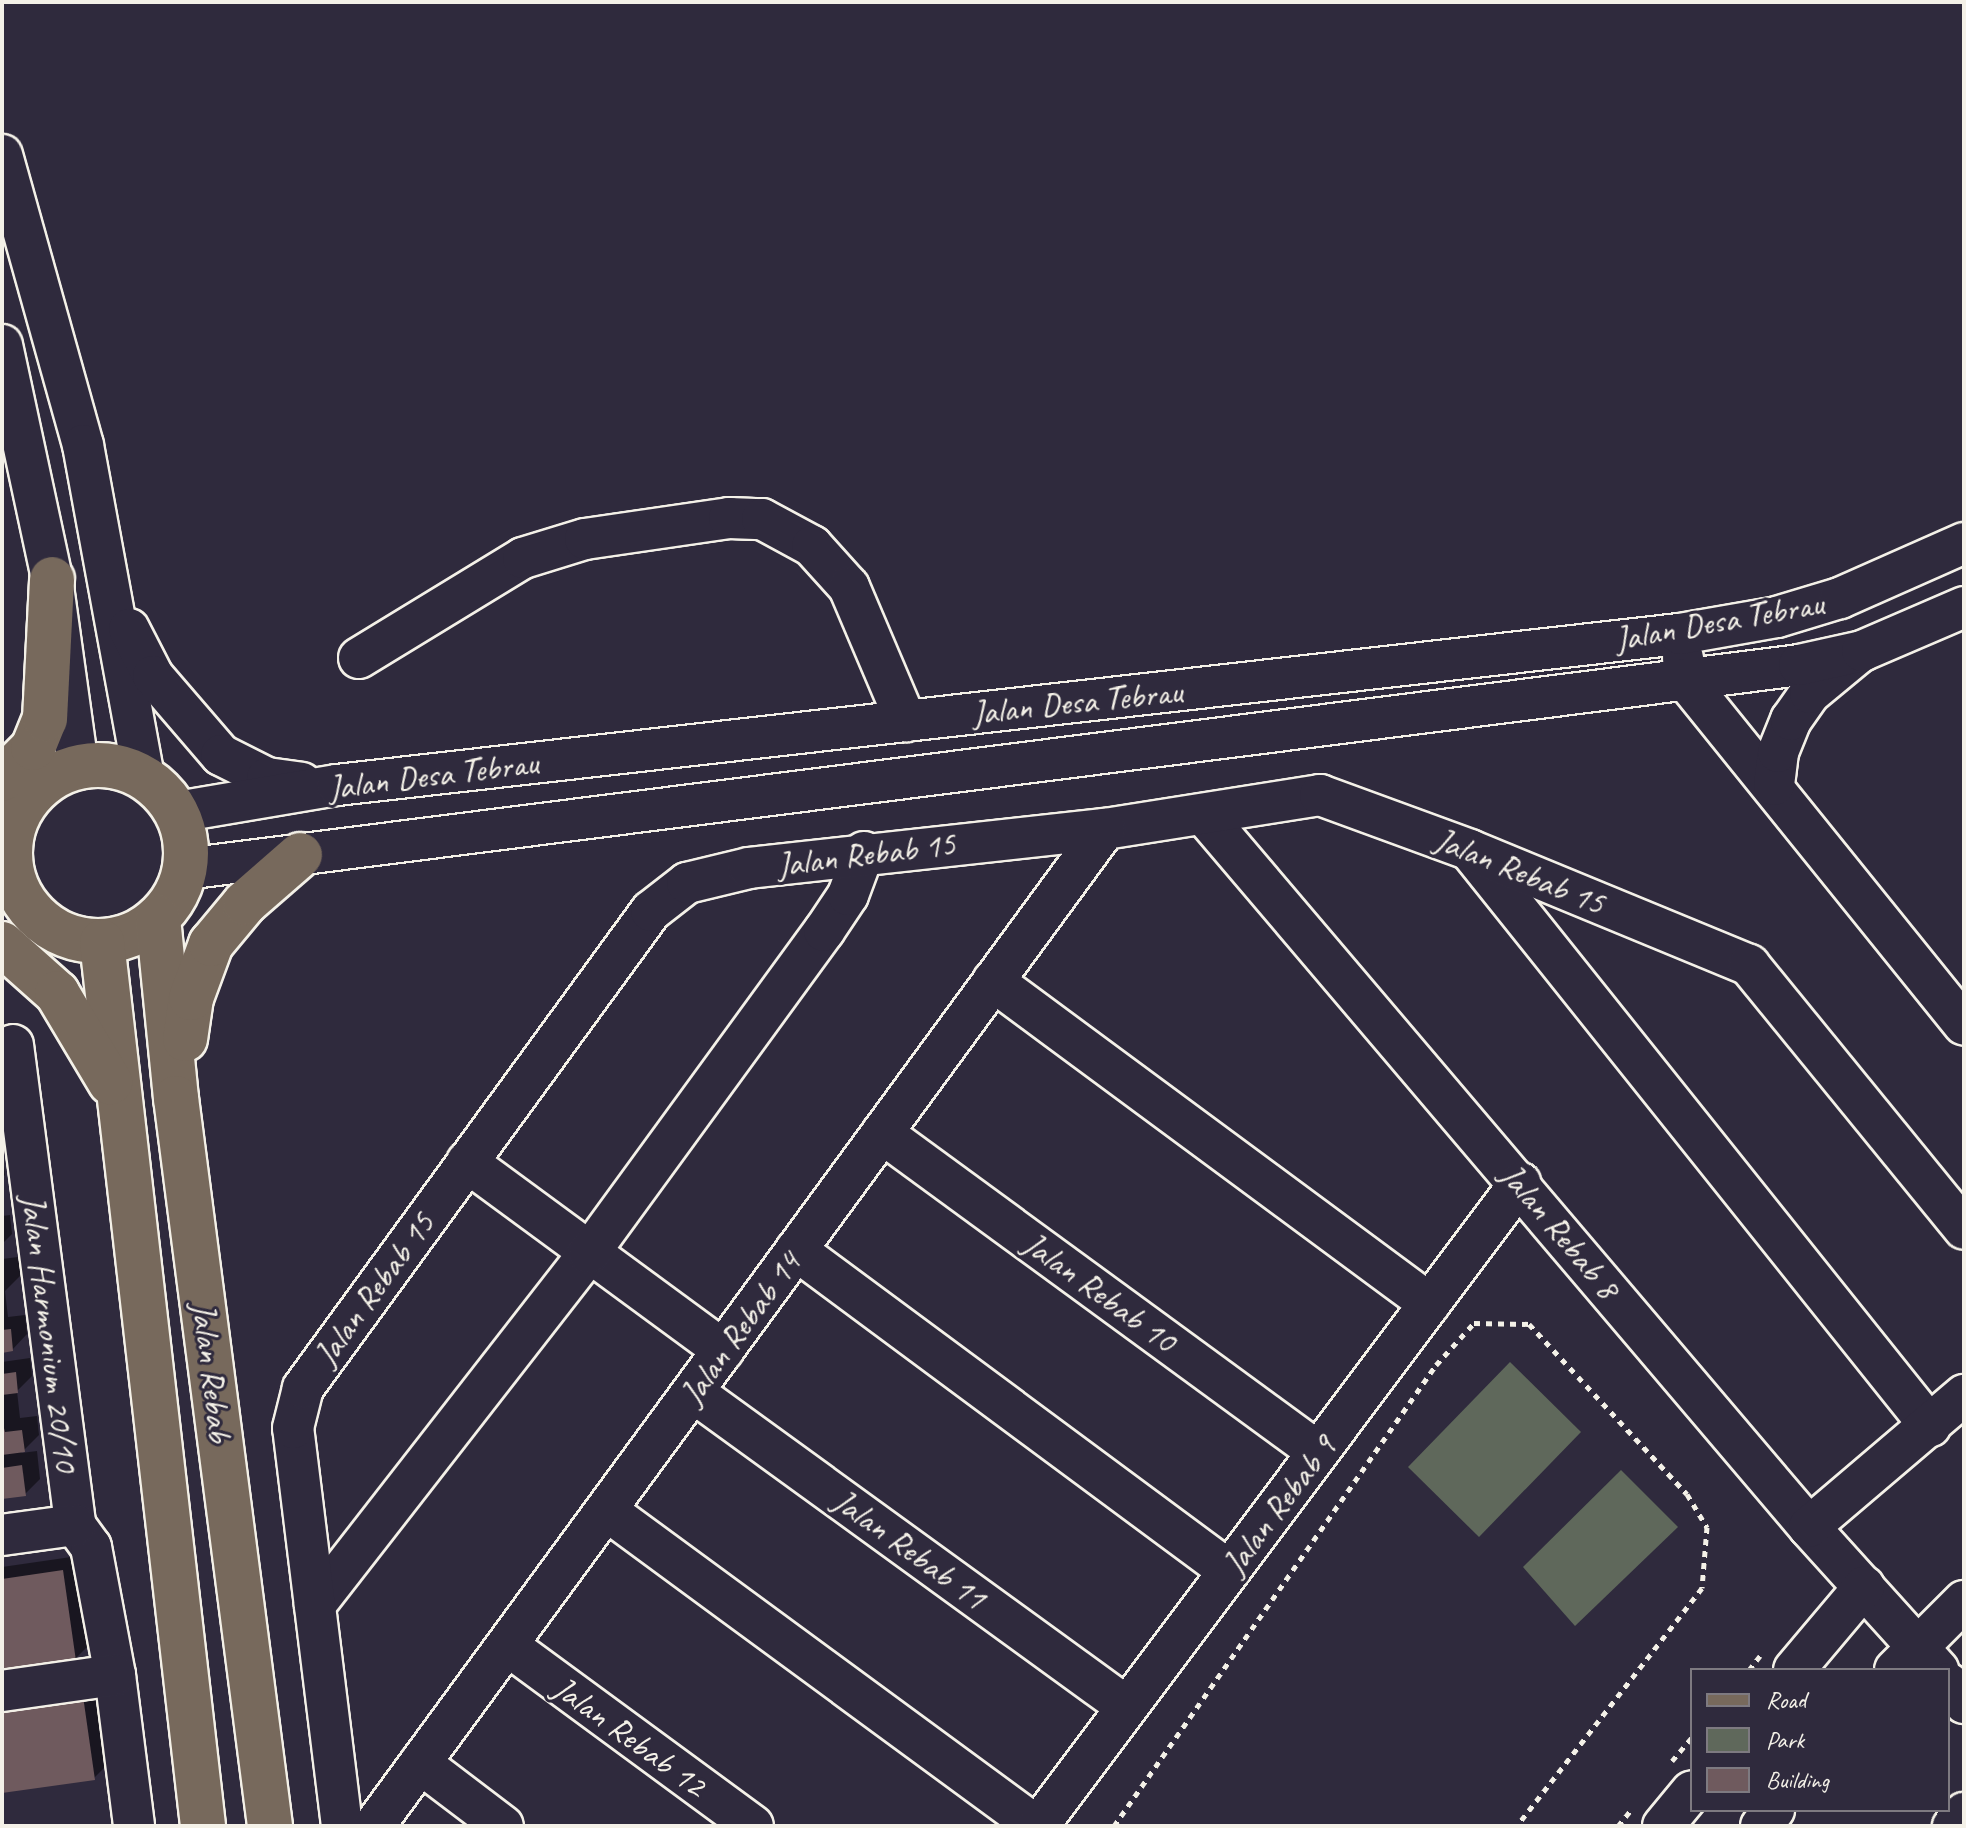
<!DOCTYPE html>
<style>
body{margin:0}
#map{position:relative;width:1966px;height:1828px;overflow:hidden;background:#2f2a3d;font-family:Caveat,sans-serif}
div>[style]{position:absolute}
.green>*{inset:0;background:#5f685b}
.shadow>*{inset:0;background:#0007}
.building>*{inset:0;background:#6f5a5e}
.path>*{height:5px;margin-top:-2.5px;transform-origin:0;background:repeating-linear-gradient(90deg,#f4f1e8 0 6px,transparent 0 12px)}
.roads{filter:drop-shadow(2px 0 #f4f1e8) drop-shadow(-2px 0 #f4f1e8) drop-shadow(0 2px #f4f1e8) drop-shadow(0 -2px #f4f1e8)}
.minor>*{height:40px;margin:-20px;padding:0 20px;transform-origin:20px;border-radius:20px;background:#2f2a3d}
.major>*{height:44px;margin:-22px;padding:0 22px;transform-origin:22px;border-radius:22px;background:#77695c}
.major>.ring{margin:-22px;padding:0;box-sizing:content-box;background:none;border:44px solid #77695c;border-radius:50%}
span{translate:-50% -50%;white-space:nowrap;text-align:center;line-height:1.15;-webkit-text-stroke:6px #2f2a3d;paint-order:stroke}
.street-label{font-size:34px;color:#f4f1e8}
.frame{position:absolute;inset:0;border:4px solid #f4f1e8;pointer-events:none}
.legend{position:absolute;left:1690px;top:1668px;width:260px;height:144px;box-sizing:border-box;background:#2f2a3d;border:2px solid #7e7a81;margin:0;padding:10px 14px;list-style:none;font-size:24px;color:#f4f1e8}
.legend li{display:flex;align-items:center;gap:16px;height:40px}
.legend b{width:40px;border:2px solid #7e7a81}
</style>
<div id="map">
<div class="green">
<div style="clip-path:polygon(1510px 1362px,1581px 1432px,1479px 1537px,1408px 1467px)"></div>
<div style="clip-path:polygon(1621px 1470px,1678px 1527px,1575px 1626px,1523px 1567px)"></div>
</div>
<div class="shadow">
<div style="clip-path:polygon(3px 1157px,5px 1175px,2px 1178px,2px 1158px)"></div>
<div style="clip-path:polygon(10px 1215px,12px 1234px,2px 1244px,2px 1216px)"></div>
<div style="clip-path:polygon(18px 1257px,21px 1275px,5px 1291px,8px 1317px,25px 1315px,27px 1334px,12px 1350px,2px 1351px,2px 1259px)"></div>
<div style="clip-path:polygon(30px 1358px,32px 1376px,17px 1391px,20px 1418px,37px 1416px,39px 1435px,21px 1453px,37px 1451px,40px 1479px,25px 1494px,2px 1497px,2px 1362px)"></div>
<div style="clip-path:polygon(78px 1556px,90px 1644px,75px 1659px,2px 1670px,2px 1567px)"></div>
<div style="clip-path:polygon(97px 1674px,109px 1763px,94px 1778px,2px 1791px)"></div>
</div>
<div class="building">
<div style="clip-path:polygon(11px 1329px,13px 1351px,2px 1353px,2px 1330px)"></div>
<div style="clip-path:polygon(16px 1372px,18px 1393px,2px 1395px,2px 1374px)"></div>
<div style="clip-path:polygon(2px 1420px,5px 1432px,22px 1430px,25px 1452px,2px 1455px)"></div>
<div style="clip-path:polygon(22px 1465px,26px 1496px,2px 1499px,2px 1468px)"></div>
<div style="clip-path:polygon(63px 1570px,76px 1661px,2px 1672px,2px 1579px)"></div>
<div style="clip-path:polygon(82px 1689px,95px 1780px,2px 1793px,2px 1700px)"></div>
</div>
<div class="path">
<div style="left:1749px;top:1670px;width:18px;rotate:-52deg"></div>
<div style="left:1672px;top:1761px;width:31px;rotate:-50deg"></div>
<div style="left:1114px;top:1826px;width:562px;rotate:-55.07deg"></div>
<div style="left:1436px;top:1365px;width:57px;rotate:-47.9deg"></div>
<div style="left:1474px;top:1323px;width:55px;rotate:1deg"></div>
<div style="left:1529px;top:1324px;width:232px;rotate:47.1deg"></div>
<div style="left:1687px;top:1494px;width:39px;rotate:59deg"></div>
<div style="left:1707px;top:1527px;width:61px;rotate:94.7deg"></div>
<div style="left:1702px;top:1588px;width:301px;rotate:127.9deg"></div>
<div style="left:1618px;top:1826px;width:19px;rotate:-51deg"></div>
</div>
<div class="roads">
<div class="minor">
<div style="left:2px;top:155px;width:301px;rotate:74.4deg"></div>
<div style="left:83px;top:445px;width:338px;rotate:79.6deg"></div>
<div style="left:2px;top:345px;width:239px;rotate:77.9deg"></div>
<div style="left:52px;top:579px;width:189px;rotate:82.1deg"></div>
<div style="left:129px;top:629px;width:53px;rotate:62.9deg"></div>
<div style="left:153px;top:676px;width:104px;rotate:49.3deg"></div>
<div style="left:221px;top:755px;width:51px;rotate:26.6deg"></div>
<div style="left:267px;top:778px;width:35px;rotate:8deg"></div>
<div style="left:359px;top:658px;width:192px;rotate:-31.4deg"></div>
<div style="left:523px;top:558px;width:65px;rotate:-17deg"></div>
<div style="left:585px;top:539px;width:146px;rotate:-8.3deg"></div>
<div style="left:729px;top:518px;width:33px;rotate:2deg"></div>
<div style="left:762px;top:519px;width:57px;rotate:28.4deg"></div>
<div style="left:812px;top:546px;width:55px;rotate:47.9deg"></div>
<div style="left:849px;top:587px;width:146px;rotate:67deg"></div>
<div style="left:1683px;top:658px;width:21px;rotate:85deg"></div>
<div style="left:1685px;top:679px;width:444px;rotate:51.1deg"></div>
<div style="left:1774px;top:785px;width:33px;rotate:-83deg"></div>
<div style="left:1778px;top:752px;width:35px;rotate:-68deg"></div>
<div style="left:1791px;top:720px;width:33px;rotate:-55deg"></div>
<div style="left:1810px;top:693px;width:60px;rotate:-39.6deg"></div>
<div style="left:177px;top:812px;width:162px;rotate:-9.6deg"></div>
<div style="left:337px;top:785px;width:1351px;rotate:-6.42deg"></div>
<div style="left:1680px;top:634px;width:98px;rotate:-9.9deg"></div>
<div style="left:1777px;top:617px;width:66px;rotate:-16.8deg"></div>
<div style="left:1840px;top:598px;width:136px;rotate:-23.9deg"></div>
<div style="left:1205px;top:816px;width:933px;rotate:49.65deg"></div>
<div style="left:1809px;top:1527px;width:193px;rotate:47.9deg"></div>
<div style="left:1472px;top:853px;width:734px;rotate:51.36deg"></div>
<div style="left:185px;top:869px;width:1627px;rotate:-7.2deg"></div>
<div style="left:1799px;top:665px;width:65px;rotate:-12.5deg"></div>
<div style="left:1862px;top:651px;width:111px;rotate:-23.3deg"></div>
<div style="left:993px;top:981px;width:543px;rotate:36.47deg"></div>
<div style="left:13px;top:1045px;width:484px;rotate:82.6deg"></div>
<div style="left:75px;top:1525px;width:27px;rotate:54deg"></div>
<div style="left:91px;top:1547px;width:130px;rotate:79.4deg"></div>
<div style="left:115px;top:1675px;width:152px;rotate:82.8deg"></div>
<div style="left:882px;top:1133px;width:540px;rotate:36.19deg"></div>
<div style="left:467px;top:1162px;width:318px;rotate:36.3deg"></div>
<div style="left:796px;top:1250px;width:539px;rotate:36.55deg"></div>
<div style="left:693px;top:1392px;width:536px;rotate:35.97deg"></div>
<div style="left:606px;top:1510px;width:534px;rotate:36.31deg"></div>
<div style="left:1809px;top:1527px;width:204px;rotate:-40.4deg"></div>
<div style="left:2px;top:1535px;width:74px;rotate:-7.8deg"></div>
<div style="left:315px;top:1605px;width:446px;rotate:-52.1deg"></div>
<div style="left:589px;top:1253px;width:399px;rotate:-53.9deg"></div>
<div style="left:824px;top:931px;width:43px;rotate:-56.3deg"></div>
<div style="left:848px;top:895px;width:46px;rotate:-69.6deg"></div>
<div style="left:507px;top:1645px;width:305px;rotate:36.3deg"></div>
<div style="left:1794px;top:1670px;width:109px;rotate:-49.9deg"></div>
<div style="left:1895px;top:1670px;width:98px;rotate:-45deg"></div>
<div style="left:1948px;top:1683px;width:26px;rotate:51deg"></div>
<div style="left:2px;top:1691px;width:114px;rotate:-8.1deg"></div>
<div style="left:420px;top:1763px;width:104px;rotate:37.2deg"></div>
<div style="left:342px;top:1826px;width:401px;rotate:-97deg"></div>
<div style="left:293px;top:1428px;width:41px;rotate:-76deg"></div>
<div style="left:303px;top:1388px;width:590px;rotate:-53.89deg"></div>
<div style="left:651px;top:911px;width:46px;rotate:-37.9deg"></div>
<div style="left:687px;top:883px;width:64px;rotate:-13.6deg"></div>
<div style="left:749px;top:868px;width:358px;rotate:-6.3deg"></div>
<div style="left:1105px;top:829px;width:218px;rotate:-9deg"></div>
<div style="left:1320px;top:795px;width:160px;rotate:20.1deg"></div>
<div style="left:1470px;top:850px;width:302px;rotate:22.4deg"></div>
<div style="left:1749px;top:965px;width:340px;rotate:50.8deg"></div>
<div style="left:374px;top:1826px;width:1236px;rotate:-53.75deg"></div>
<div style="left:1038px;top:1826px;width:804px;rotate:-53.14deg"></div>
<div style="left:1663px;top:1826px;width:45px;rotate:-50.4deg"></div>
<div style="left:1761px;top:1826px;width:21px;rotate:-51deg"></div>
<div style="left:1953px;top:1826px;width:17px;rotate:-50deg"></div>
</div>
<div class="major">
<div class="ring" style="left:10px;top:765px;width:132px;height:132px"></div>
<div style="left:2px;top:779px;width:44px;rotate:-45deg"></div>
<div style="left:33px;top:748px;width:31px;rotate:-68deg"></div>
<div style="left:45px;top:719px;width:140px;rotate:-87.1deg"></div>
<div style="left:158px;top:918px;width:181px;rotate:84.3deg"></div>
<div style="left:176px;top:1098px;width:734px;rotate:82.64deg"></div>
<div style="left:102px;top:942px;width:890px;rotate:83.48deg"></div>
<div style="left:2px;top:944px;width:74px;rotate:41.7deg"></div>
<div style="left:57px;top:993px;width:104px;rotate:59.2deg"></div>
<div style="left:185px;top:1039px;width:41px;rotate:-81.7deg"></div>
<div style="left:191px;top:998px;width:58px;rotate:-69.7deg"></div>
<div style="left:211px;top:944px;width:53px;rotate:-50.3deg"></div>
<div style="left:245px;top:903px;width:73px;rotate:-41.1deg"></div>
</div>
</div>
<div class="street-label">
<span style="left:1719px;top:621px;rotate:-10deg">Jalan Desa Tebrau</span>
<span style="left:1077px;top:702px;rotate:-6deg">Jalan Desa Tebrau</span>
<span style="left:433px;top:775px;rotate:-7deg">Jalan Desa Tebrau</span>
<span style="left:866px;top:854px;rotate:-7deg">Jalan Rebab 15</span>
<span style="left:1520px;top:871px;rotate:22deg">Jalan Rebab 15</span>
<span style="left:1560px;top:1231px;rotate:50deg">Jalan Rebab 8</span>
<span style="left:374px;top:1289px;rotate:-54deg">Jalan Rebab 15</span>
<span style="left:1100px;top:1292px;rotate:36deg">Jalan Rebab 10</span>
<span style="left:740px;top:1328px;rotate:-54deg">Jalan Rebab 14</span>
<span style="left:50px;top:1333px;rotate:83deg">Jalan Harmonium 20/10</span>
<span style="left:212px;top:1372px;rotate:83deg">Jalan Rebab</span>
<span style="left:1279px;top:1505px;rotate:-53deg">Jalan Rebab 9</span>
<span style="left:910px;top:1549px;rotate:36deg">Jalan Rebab 11</span>
<span style="left:630px;top:1736px;rotate:36deg">Jalan Rebab 12</span>
</div>
<div class="frame"></div>
<ul class="legend">
<li><b style="height:10px;background:#77695c"></b>Road</li>
<li><b style="height:22px;background:#5f685b"></b>Park</li>
<li><b style="height:22px;background:#6f5a5e"></b>Building</li>
</ul>
</div>
